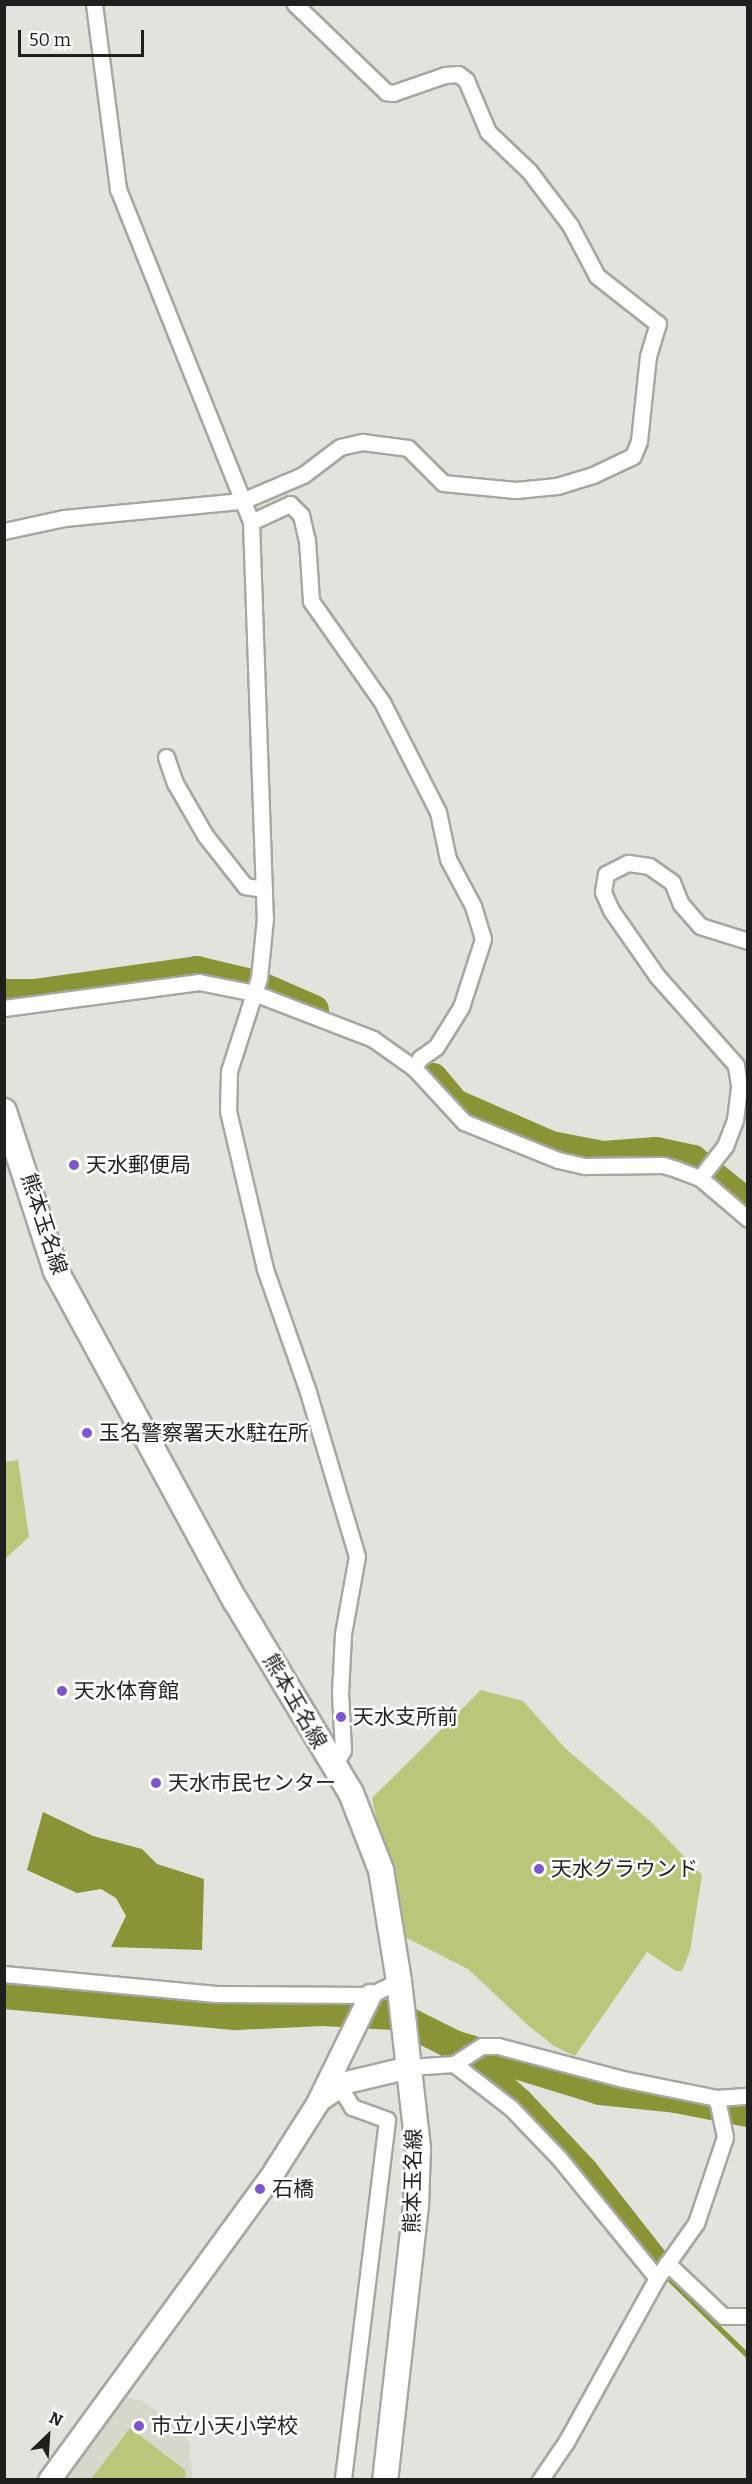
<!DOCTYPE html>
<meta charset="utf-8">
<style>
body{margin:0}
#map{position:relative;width:752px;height:2484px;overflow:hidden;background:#e2e3dc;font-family:Bitter,"Noto Sans JP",serif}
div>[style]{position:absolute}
.built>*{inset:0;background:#d5d8ca}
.green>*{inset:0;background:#bbc67a}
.water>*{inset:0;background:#8a9437}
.stream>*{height:5px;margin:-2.5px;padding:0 2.5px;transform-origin:2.5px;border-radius:2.5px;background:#8a9437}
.river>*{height:30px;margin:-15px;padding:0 15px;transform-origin:15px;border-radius:15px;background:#8a9437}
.roads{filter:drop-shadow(2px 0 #a6a7a1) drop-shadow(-2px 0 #a6a7a1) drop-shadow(0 2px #a6a7a1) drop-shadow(0 -2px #a6a7a1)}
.street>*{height:15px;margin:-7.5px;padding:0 7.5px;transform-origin:7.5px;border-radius:7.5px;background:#fff}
.secondary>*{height:21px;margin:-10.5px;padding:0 10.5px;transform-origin:10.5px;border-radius:10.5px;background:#fff}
.primary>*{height:24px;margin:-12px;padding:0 12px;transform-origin:12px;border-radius:12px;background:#fff}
.dots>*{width:16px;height:16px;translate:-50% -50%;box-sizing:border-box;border:3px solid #fff;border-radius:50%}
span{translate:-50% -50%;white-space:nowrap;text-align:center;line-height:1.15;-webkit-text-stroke:5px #fff;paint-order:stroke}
.poi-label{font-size:21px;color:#1f201d}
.left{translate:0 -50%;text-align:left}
.street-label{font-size:21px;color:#1f201d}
.frame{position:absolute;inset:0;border:6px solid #1f201d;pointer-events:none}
.north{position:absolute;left:18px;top:2406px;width:60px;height:60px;-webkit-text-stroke:4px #fff;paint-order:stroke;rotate:25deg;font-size:16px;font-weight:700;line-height:24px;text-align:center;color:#1f201d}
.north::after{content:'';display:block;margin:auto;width:21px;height:27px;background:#1f201d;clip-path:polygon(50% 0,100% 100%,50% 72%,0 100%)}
.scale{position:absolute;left:18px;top:30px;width:126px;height:27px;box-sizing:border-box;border:3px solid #1f201d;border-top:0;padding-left:8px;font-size:18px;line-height:21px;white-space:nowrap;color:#1f201d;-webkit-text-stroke:4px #fff;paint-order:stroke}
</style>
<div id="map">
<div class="built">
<div style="clip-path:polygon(125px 2398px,140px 2400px,159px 2412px,189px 2441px,193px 2479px,65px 2480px)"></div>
</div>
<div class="green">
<div style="clip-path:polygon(18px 1460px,29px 1537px,5px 1559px,5px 1462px)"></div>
<div style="clip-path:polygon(481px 1690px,523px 1701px,565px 1748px,650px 1821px,702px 1875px,690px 1951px,682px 1971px,676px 1971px,647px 1952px,575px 2056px,554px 2046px,530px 2027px,468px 1969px,401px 1935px,372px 1798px)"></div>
<div style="clip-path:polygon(130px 2428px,185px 2470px,186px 2479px,91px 2479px)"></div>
</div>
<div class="water">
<div style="clip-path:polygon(43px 1812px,93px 1836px,142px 1849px,157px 1864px,204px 1879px,202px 1950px,111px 1947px,126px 1916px,116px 1898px,101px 1889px,77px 1893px,27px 1870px)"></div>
</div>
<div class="stream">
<div style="left:670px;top:2280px;width:109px;rotate:44.3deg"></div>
</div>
<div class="river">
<div style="left:4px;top:994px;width:30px"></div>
<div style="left:34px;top:994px;width:165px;rotate:-8deg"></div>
<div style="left:197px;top:971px;width:64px;rotate:13.6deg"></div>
<div style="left:259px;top:986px;width:60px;rotate:23.6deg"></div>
<div style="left:433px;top:1078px;width:34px;rotate:50deg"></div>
<div style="left:455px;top:1104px;width:105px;rotate:23.6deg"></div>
<div style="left:551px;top:1146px;width:53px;rotate:10.9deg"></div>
<div style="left:603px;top:1156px;width:53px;rotate:-4.3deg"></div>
<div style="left:656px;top:1152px;width:38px;rotate:12deg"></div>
<div style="left:693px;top:1160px;width:70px;rotate:38.7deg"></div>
<div style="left:4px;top:1994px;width:234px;rotate:5.2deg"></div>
<div style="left:237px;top:2015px;width:86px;rotate:-2.7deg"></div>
<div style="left:323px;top:2011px;width:71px;rotate:3.2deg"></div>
<div style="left:394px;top:2015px;width:67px;rotate:26.6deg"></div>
<div style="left:454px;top:2045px;width:153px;rotate:17.1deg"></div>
<div style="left:600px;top:2090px;width:76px;rotate:6deg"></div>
<div style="left:676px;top:2098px;width:73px;rotate:11deg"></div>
<div style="left:463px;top:2053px;width:75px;rotate:41.8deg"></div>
<div style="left:519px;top:2103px;width:93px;rotate:46.7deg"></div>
<div style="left:583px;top:2171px;width:118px;rotate:51.9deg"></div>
</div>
<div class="roads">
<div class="street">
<div style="left:94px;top:4px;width:187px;rotate:82.6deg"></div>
<div style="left:118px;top:189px;width:359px;rotate:68.2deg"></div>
<div style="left:251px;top:522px;width:396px;rotate:88deg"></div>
<div style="left:265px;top:918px;width:60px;rotate:95.7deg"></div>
<div style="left:259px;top:978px;width:98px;rotate:107.9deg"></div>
<div style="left:229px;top:1071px;width:40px;rotate:91.4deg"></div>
<div style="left:228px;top:1111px;width:162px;rotate:76.8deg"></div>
<div style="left:265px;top:1269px;width:130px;rotate:70.7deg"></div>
<div style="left:308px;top:1392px;width:171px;rotate:73.4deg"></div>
<div style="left:357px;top:1556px;width:79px;rotate:100.2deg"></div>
<div style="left:343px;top:1634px;width:59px;rotate:92.9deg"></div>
<div style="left:340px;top:1693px;width:57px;rotate:87deg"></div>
<div style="left:343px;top:1750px;width:20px;rotate:120deg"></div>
<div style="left:251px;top:522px;width:43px;rotate:-24.8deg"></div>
<div style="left:290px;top:504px;width:16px;rotate:45deg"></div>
<div style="left:301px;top:515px;width:26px;rotate:77deg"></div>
<div style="left:307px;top:540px;width:61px;rotate:86.2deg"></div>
<div style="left:311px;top:601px;width:123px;rotate:54.9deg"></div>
<div style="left:382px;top:702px;width:123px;rotate:63deg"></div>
<div style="left:438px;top:812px;width:48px;rotate:78deg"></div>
<div style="left:448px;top:859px;width:53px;rotate:62deg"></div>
<div style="left:473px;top:906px;width:34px;rotate:73deg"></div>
<div style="left:483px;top:939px;width:71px;rotate:107.9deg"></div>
<div style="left:461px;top:1007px;width:47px;rotate:122deg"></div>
<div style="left:436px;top:1047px;width:19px;rotate:145deg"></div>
<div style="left:420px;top:1058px;width:12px;rotate:121deg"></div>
<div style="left:4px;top:531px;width:61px;rotate:-12.2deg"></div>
<div style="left:64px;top:518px;width:179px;rotate:-5.5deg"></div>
<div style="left:242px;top:501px;width:66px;rotate:-23.1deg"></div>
<div style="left:303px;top:475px;width:46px;rotate:-37.1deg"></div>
<div style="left:340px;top:447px;width:23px;rotate:-13deg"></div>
<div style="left:362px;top:442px;width:46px;rotate:7.4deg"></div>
<div style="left:408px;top:448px;width:49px;rotate:45deg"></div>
<div style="left:443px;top:483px;width:73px;rotate:5.5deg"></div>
<div style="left:516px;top:490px;width:41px;rotate:-5.6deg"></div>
<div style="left:557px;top:486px;width:38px;rotate:-17deg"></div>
<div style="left:593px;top:475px;width:44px;rotate:-25.4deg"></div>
<div style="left:633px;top:456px;width:16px;rotate:-68deg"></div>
<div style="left:639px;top:441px;width:85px;rotate:-84deg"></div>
<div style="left:648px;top:356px;width:34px;rotate:-73deg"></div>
<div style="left:658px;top:324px;width:78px;rotate:-141.8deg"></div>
<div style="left:597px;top:276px;width:58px;rotate:-117.9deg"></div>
<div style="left:570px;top:225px;width:68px;rotate:-127.2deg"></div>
<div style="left:529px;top:171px;width:57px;rotate:-136.4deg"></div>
<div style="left:488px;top:132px;width:56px;rotate:-112.9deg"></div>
<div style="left:466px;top:80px;width:10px;rotate:-143deg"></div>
<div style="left:458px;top:74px;width:13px;rotate:176deg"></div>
<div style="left:445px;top:75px;width:55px;rotate:160.9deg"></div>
<div style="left:393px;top:93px;width:7px;rotate:-172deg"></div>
<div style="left:386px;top:92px;width:127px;rotate:-136deg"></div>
<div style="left:166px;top:757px;width:28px;rotate:71deg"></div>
<div style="left:175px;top:783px;width:60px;rotate:60deg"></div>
<div style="left:205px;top:835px;width:65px;rotate:51.9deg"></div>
<div style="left:245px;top:886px;width:19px;rotate:9deg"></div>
<div style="left:4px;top:1008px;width:197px;rotate:-7.6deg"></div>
<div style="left:199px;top:982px;width:56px;rotate:11.3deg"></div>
<div style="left:254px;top:993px;width:128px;rotate:21.1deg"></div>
<div style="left:373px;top:1039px;width:50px;rotate:35.3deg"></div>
<div style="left:414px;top:1068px;width:74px;rotate:47.2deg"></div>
<div style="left:464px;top:1122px;width:101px;rotate:22deg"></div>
<div style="left:558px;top:1160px;width:28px;rotate:13deg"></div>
<div style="left:585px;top:1166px;width:78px;rotate:-0.7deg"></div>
<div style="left:663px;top:1165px;width:14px;rotate:17deg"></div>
<div style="left:676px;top:1169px;width:26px;rotate:21deg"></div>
<div style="left:700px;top:1178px;width:63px;rotate:40.5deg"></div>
<div style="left:700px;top:1178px;width:41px;rotate:-52deg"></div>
<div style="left:725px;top:1146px;width:28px;rotate:-69deg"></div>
<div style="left:735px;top:1120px;width:35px;rotate:-83deg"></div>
<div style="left:739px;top:1085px;width:20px;rotate:-99deg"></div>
<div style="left:736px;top:1065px;width:119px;rotate:-131.6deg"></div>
<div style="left:657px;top:976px;width:80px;rotate:-124.9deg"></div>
<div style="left:611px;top:910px;width:20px;rotate:-114deg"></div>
<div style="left:603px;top:892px;width:18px;rotate:-81deg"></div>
<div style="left:606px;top:874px;width:25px;rotate:-27deg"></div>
<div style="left:628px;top:863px;width:21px;rotate:8deg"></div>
<div style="left:649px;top:866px;width:28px;rotate:35deg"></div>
<div style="left:672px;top:882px;width:24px;rotate:68deg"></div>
<div style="left:681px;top:904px;width:29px;rotate:49deg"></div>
<div style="left:700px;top:926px;width:50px;rotate:17.4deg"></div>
<div style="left:4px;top:1974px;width:213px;rotate:5.4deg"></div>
<div style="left:216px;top:1994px;width:154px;rotate:0.4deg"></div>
<div style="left:370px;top:1995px;width:32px;rotate:-26deg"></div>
<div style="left:454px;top:2064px;width:72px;rotate:37.7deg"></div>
<div style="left:511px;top:2108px;width:69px;rotate:46.2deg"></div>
<div style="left:559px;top:2158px;width:155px;rotate:50.8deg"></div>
<div style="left:409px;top:2067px;width:45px;rotate:-3.8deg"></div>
<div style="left:454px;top:2064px;width:33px;rotate:-33deg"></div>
<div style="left:482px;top:2046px;width:16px"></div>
<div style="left:498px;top:2046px;width:129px;rotate:14.8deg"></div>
<div style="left:623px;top:2079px;width:95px;rotate:11.5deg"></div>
<div style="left:716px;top:2098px;width:6px;rotate:72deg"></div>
<div style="left:718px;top:2104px;width:34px;rotate:78deg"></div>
<div style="left:725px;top:2137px;width:91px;rotate:108.6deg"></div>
<div style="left:696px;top:2223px;width:67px;rotate:125.3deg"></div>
<div style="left:657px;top:2278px;width:188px;rotate:119deg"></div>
<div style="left:566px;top:2442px;width:46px;rotate:124.4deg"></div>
<div style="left:339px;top:2086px;width:25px;rotate:58deg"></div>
<div style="left:352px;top:2107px;width:37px;rotate:20deg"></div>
<div style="left:387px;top:2120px;width:363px;rotate:97deg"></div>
<div style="left:716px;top:2098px;width:32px;rotate:-4deg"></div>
<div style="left:667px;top:2263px;width:77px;rotate:43.4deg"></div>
<div style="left:723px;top:2316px;width:25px"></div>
</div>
<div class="secondary">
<div style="left:319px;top:2099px;width:116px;rotate:-63.9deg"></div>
<div style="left:49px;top:2480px;width:382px;rotate:-53.9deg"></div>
<div style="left:274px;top:2171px;width:84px;rotate:-57.6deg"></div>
<div style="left:319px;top:2100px;width:32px;rotate:-34deg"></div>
<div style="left:346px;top:2082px;width:65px;rotate:-13.4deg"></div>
</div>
<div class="primary">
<div style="left:4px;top:1111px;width:168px;rotate:72deg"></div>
<div style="left:56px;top:1271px;width:375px;rotate:61.5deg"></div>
<div style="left:235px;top:1600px;width:225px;rotate:59deg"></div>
<div style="left:351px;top:1793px;width:83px;rotate:68.7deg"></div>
<div style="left:381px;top:1870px;width:112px;rotate:80.8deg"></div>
<div style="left:399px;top:1981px;width:169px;rotate:83.5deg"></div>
<div style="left:418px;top:2149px;width:56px;rotate:92deg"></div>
<div style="left:416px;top:2205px;width:277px;rotate:96.4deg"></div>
</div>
</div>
<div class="dots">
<div style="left:74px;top:1165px;background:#7e55cf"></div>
<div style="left:87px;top:1433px;background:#7e55cf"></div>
<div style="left:62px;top:1691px;background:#7e55cf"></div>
<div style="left:341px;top:1717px;background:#7e55cf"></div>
<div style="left:156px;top:1783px;background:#7e55cf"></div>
<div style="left:539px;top:1869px;background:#7e55cf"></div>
<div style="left:260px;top:2189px;background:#7e55cf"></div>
<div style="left:139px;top:2426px;background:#7e55cf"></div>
</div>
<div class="poi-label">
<span class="left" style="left:86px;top:1165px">天水郵便局</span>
<span class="left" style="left:99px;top:1433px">玉名警察署天水駐在所</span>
<span class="left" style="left:74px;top:1691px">天水体育館</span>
<span class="left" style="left:353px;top:1717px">天水支所前</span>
<span class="left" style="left:168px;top:1783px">天水市民センター</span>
<span class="left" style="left:551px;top:1869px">天水グラウンド</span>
<span class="left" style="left:272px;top:2189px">石橋</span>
<span class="left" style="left:151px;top:2426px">市立小天小学校</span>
</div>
<div class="street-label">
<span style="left:44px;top:1224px;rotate:72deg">熊本玉名線</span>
<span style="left:295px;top:1701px;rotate:60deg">熊本玉名線</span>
<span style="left:413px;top:2181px;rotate:-89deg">熊本玉名線</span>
</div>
<div class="frame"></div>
<div class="north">N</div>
<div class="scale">50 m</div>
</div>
